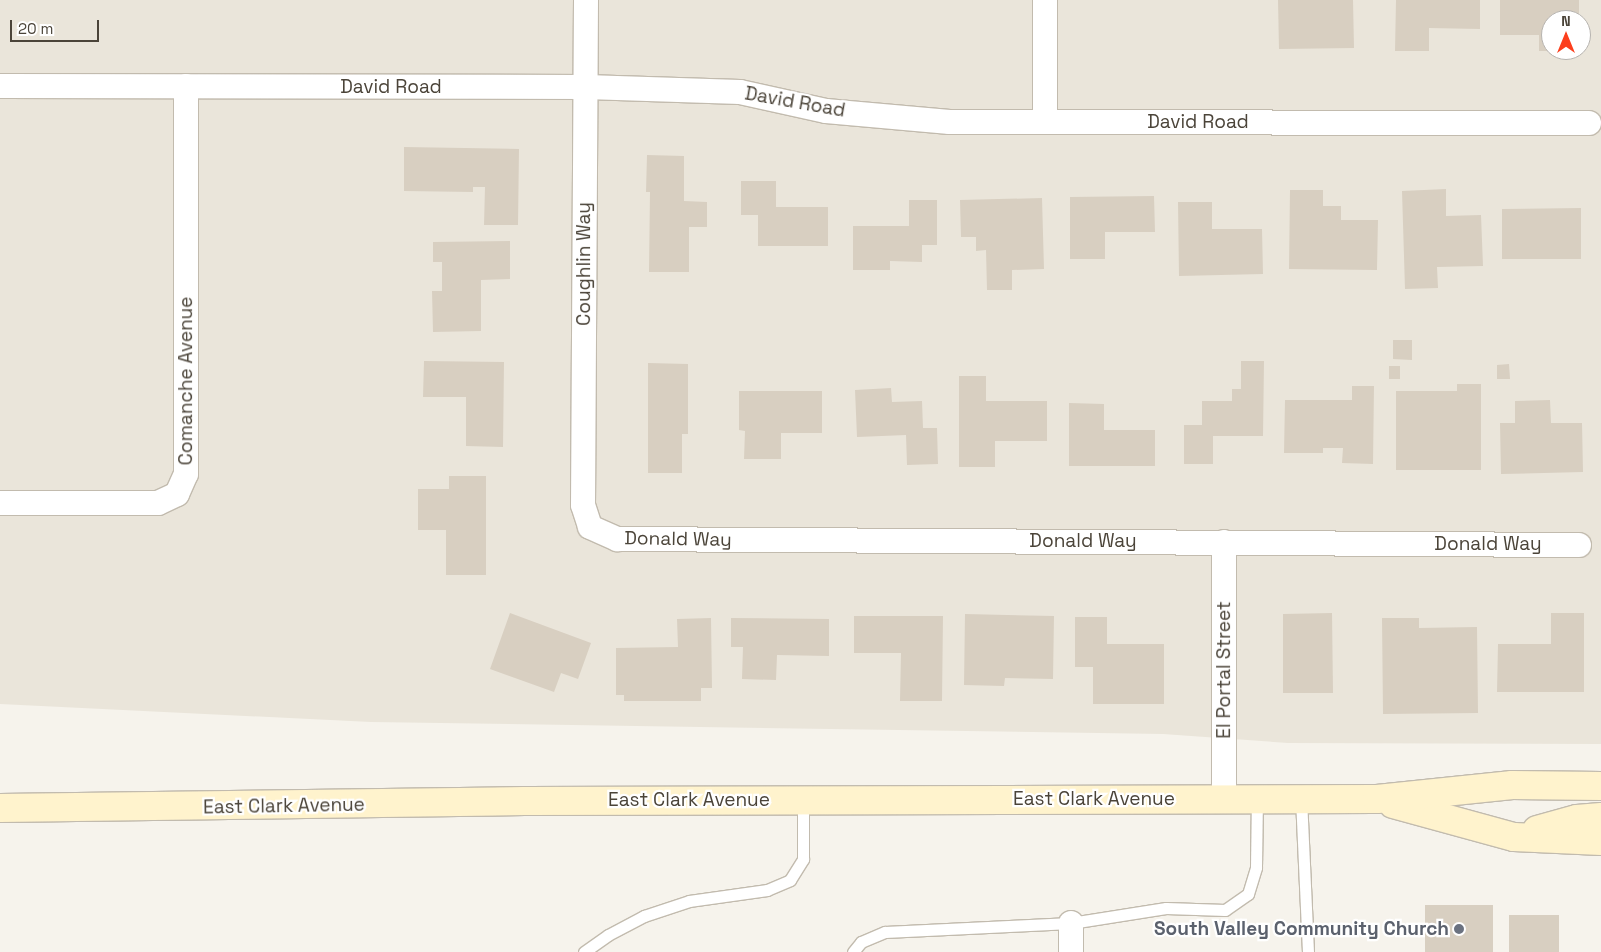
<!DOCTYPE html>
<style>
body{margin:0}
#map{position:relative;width:1601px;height:952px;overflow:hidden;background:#f6f3ec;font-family:"Space Grotesk",sans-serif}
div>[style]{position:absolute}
.residential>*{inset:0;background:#eae5da}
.building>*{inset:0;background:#d8cfc1}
.roads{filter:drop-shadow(1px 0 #c2bbae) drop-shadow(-1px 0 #c2bbae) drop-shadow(0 1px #c2bbae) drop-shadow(0 -1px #c2bbae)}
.lane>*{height:11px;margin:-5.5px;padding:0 5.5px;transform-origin:5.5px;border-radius:5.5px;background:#fff}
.street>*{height:24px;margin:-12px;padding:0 12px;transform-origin:12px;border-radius:12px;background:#fff}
.secondary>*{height:28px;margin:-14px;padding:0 14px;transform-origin:14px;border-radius:14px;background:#fff3cd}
.dots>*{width:14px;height:14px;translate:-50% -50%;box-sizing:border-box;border:2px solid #fff;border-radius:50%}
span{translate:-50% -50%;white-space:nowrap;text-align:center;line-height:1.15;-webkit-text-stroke:4.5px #fff;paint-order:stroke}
.street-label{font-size:19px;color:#4b4439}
.worship-label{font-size:19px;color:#5b616d;font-weight:700}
.right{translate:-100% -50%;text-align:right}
.north{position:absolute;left:1541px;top:10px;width:50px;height:50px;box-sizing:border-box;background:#fff;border:1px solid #b7b4b0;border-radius:50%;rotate:0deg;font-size:14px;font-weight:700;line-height:20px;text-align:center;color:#4b4439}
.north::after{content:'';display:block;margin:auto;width:18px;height:22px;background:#fc3f1d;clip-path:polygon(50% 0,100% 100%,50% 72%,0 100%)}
.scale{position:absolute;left:10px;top:20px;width:89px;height:22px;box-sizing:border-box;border:2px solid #4b4439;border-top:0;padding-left:6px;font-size:15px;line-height:18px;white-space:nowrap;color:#4b4439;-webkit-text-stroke:4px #fff;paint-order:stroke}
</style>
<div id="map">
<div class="residential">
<div style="clip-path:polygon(evenodd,0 0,1601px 0,1601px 744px,1288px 743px,1163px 734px,371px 722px,0 704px,0 0,1551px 20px,1581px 20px,1581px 50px,1551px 50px,1551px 20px)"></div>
</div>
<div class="building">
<div style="clip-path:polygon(1278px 0,1353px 0,1354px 48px,1279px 49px)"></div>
<div style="clip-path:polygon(1396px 0,1480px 0,1480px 29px,1429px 28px,1429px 51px,1395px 51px)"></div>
<div style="clip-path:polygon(1500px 0,1579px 0,1579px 20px,1551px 20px,1551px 51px,1539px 51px,1539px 35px,1500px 35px)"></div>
<div style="clip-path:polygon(404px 147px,519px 149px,518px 225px,484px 225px,485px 187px,473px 187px,473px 192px,404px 191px)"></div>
<div style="clip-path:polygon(647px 155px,684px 156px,684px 201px,707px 202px,707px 227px,689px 227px,689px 272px,649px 272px,650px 192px,646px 192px)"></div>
<div style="clip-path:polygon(741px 181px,776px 181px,776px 207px,828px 207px,828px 246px,758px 246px,758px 215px,741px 215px)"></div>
<div style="clip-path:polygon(1446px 189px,1446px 216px,1481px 215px,1483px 266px,1437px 267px,1438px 288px,1405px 289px,1402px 191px)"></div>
<div style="clip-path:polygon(1290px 190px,1323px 190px,1323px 206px,1341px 206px,1341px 220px,1378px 220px,1377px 270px,1289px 269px)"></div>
<div style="clip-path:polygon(1154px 196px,1155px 232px,1105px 232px,1105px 259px,1070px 259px,1070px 197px)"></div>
<div style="clip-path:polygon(1042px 198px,1044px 269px,1012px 270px,1012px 290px,987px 290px,986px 250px,976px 251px,976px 237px,961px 237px,960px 200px)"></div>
<div style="clip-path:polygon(909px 200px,937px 200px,937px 245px,922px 245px,922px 262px,890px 261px,890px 270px,853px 270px,853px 226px,909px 226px)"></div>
<div style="clip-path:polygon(1178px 202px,1212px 202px,1212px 229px,1262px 229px,1263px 274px,1179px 276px)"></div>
<div style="clip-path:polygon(1581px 208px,1581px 259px,1502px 259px,1502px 209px)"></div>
<div style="clip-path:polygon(510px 241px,510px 279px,481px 280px,481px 331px,433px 332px,432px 291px,442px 291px,442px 262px,433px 262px,433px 242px)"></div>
<div style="clip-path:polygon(1393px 340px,1412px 340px,1412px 360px,1393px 359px)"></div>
<div style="clip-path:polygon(424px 361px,504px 362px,503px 447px,466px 446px,466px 397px,423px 397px)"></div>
<div style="clip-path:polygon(1241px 361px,1264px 361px,1263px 436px,1213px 436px,1213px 464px,1184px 464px,1184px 425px,1202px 425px,1202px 401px,1232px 401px,1232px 389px,1241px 389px)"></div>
<div style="clip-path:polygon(648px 363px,688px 364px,688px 434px,682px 434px,682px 473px,648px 473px)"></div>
<div style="clip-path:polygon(1509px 364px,1510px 379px,1497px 379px,1497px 365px)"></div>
<div style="clip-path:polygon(1389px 366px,1400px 366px,1400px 379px,1389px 379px)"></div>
<div style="clip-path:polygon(959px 376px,986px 376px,986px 401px,1047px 401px,1047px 441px,995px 441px,995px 467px,959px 467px)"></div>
<div style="clip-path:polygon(1457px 384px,1481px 384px,1481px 470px,1396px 470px,1396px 391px,1457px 391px)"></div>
<div style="clip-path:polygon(1352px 386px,1374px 386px,1373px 464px,1342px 463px,1343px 448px,1323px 448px,1323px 453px,1284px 453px,1285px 400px,1352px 400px)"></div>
<div style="clip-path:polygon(891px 388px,892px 402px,922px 401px,923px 428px,937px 428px,938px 464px,907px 465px,906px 435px,857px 437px,855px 390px)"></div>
<div style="clip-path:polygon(739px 391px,822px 391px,822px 433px,781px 433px,781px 459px,744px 459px,745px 431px,739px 430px)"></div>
<div style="clip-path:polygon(1550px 400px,1551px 423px,1582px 423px,1583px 472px,1501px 474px,1500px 423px,1515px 423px,1515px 401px)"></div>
<div style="clip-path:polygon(1069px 403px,1104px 404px,1104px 430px,1155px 430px,1155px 466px,1069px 466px)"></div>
<div style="clip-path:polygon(449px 476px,486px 476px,486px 575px,446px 575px,446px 530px,418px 530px,418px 489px,449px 489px)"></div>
<div style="clip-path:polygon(510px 613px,591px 643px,578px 679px,561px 673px,554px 692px,490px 669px)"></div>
<div style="clip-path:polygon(1332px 613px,1333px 693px,1283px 693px,1283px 614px)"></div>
<div style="clip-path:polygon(1551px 613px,1584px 613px,1584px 692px,1497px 692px,1498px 644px,1551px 644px)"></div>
<div style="clip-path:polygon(965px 614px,1054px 616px,1053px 679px,1005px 678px,1004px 686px,964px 685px)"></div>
<div style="clip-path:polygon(854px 616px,943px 616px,942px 701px,900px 701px,901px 653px,854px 653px)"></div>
<div style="clip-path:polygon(1075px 617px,1107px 617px,1107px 644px,1164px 644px,1164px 704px,1093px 704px,1093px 667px,1075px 667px)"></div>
<div style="clip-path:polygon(711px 618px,712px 688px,701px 688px,701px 701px,624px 701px,624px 695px,616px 695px,616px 648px,678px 647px,677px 619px)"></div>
<div style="clip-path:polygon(731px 618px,829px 619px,829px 656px,777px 655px,776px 680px,742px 679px,743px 647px,731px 647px)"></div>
<div style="clip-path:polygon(1382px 618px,1419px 618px,1419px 628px,1477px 627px,1478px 713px,1383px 714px)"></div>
<div style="clip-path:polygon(1425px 905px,1493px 905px,1493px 952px,1425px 952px)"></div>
<div style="clip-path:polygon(1509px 915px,1559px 915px,1559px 952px,1509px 952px)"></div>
</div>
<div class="roads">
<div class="lane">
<div style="left:1301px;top:798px;width:154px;rotate:87.4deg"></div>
<div style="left:584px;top:952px;width:29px;rotate:-35deg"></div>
<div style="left:608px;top:935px;width:41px;rotate:-27.8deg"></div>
<div style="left:644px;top:916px;width:47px;rotate:-18.4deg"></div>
<div style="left:689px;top:901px;width:79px;rotate:-8deg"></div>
<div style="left:767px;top:890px;width:25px;rotate:-23deg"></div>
<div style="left:790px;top:880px;width:25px;rotate:-58deg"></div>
<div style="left:803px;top:859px;width:59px;rotate:-90deg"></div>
<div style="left:853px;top:952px;width:13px;rotate:-51deg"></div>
<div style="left:861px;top:942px;width:26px;rotate:-23deg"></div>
<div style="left:885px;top:932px;width:186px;rotate:-2.8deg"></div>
<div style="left:1071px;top:923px;width:96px;rotate:-9deg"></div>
<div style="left:1166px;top:908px;width:59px;rotate:1.9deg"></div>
<div style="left:1225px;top:910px;width:28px;rotate:-35deg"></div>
<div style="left:1248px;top:894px;width:28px;rotate:-73deg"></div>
<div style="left:1256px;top:867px;width:69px;rotate:-89.2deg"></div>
</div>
<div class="street">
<div style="left:586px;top:0;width:505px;rotate:90.34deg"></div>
<div style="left:583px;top:505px;width:23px;rotate:72deg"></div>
<div style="left:590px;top:527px;width:30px;rotate:24deg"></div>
<div style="left:617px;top:539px;width:962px;rotate:0.36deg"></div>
<div style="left:1045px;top:0;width:121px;rotate:90deg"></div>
<div style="left:0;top:86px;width:586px;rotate:0.1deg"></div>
<div style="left:586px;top:87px;width:154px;rotate:1.9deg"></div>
<div style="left:740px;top:92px;width:88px;rotate:12.5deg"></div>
<div style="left:826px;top:111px;width:124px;rotate:5.1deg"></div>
<div style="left:950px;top:122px;width:639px;rotate:0.09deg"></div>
<div style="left:0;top:503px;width:158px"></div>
<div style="left:158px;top:503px;width:21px;rotate:-25deg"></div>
<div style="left:177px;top:494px;width:22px;rotate:-66deg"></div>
<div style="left:186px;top:474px;width:388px;rotate:-90deg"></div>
<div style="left:1224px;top:542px;width:255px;rotate:90deg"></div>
<div style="left:1071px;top:923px;width:29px;rotate:90deg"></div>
</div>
<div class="secondary">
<div style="left:1393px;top:804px;width:125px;rotate:15.3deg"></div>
<div style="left:1514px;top:837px;width:87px;rotate:2.6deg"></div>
<div style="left:0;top:808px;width:525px;rotate:-0.76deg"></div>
<div style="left:525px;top:801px;width:852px;rotate:-0.13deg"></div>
<div style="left:1377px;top:799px;width:136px;rotate:-5.9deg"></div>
<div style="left:1512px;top:785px;width:89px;rotate:0.6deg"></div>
<div style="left:1537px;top:830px;width:41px;rotate:-15.4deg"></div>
<div style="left:1577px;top:819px;width:24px;rotate:-5deg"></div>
</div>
</div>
<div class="dots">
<div style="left:1459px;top:929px;background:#6b7280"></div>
</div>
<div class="street-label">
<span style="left:391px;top:87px">David Road</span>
<span style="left:795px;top:102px;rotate:10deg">David Road</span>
<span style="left:1198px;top:122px">David Road</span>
<span style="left:584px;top:264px;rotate:-90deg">Coughlin Way</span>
<span style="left:186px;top:381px;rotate:-90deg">Comanche Avenue</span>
<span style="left:678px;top:539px;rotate:1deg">Donald Way</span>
<span style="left:1083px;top:541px">Donald Way</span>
<span style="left:1488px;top:544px">Donald Way</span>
<span style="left:1224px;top:670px;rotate:-90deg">El Portal Street</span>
<span style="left:1094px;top:799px">East Clark Avenue</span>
<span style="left:689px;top:800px">East Clark Avenue</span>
<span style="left:284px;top:806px;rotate:-1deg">East Clark Avenue</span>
</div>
<div class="worship-label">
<span class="right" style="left:1449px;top:929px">South Valley Community Church</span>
</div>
<div class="north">N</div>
<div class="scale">20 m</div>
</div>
